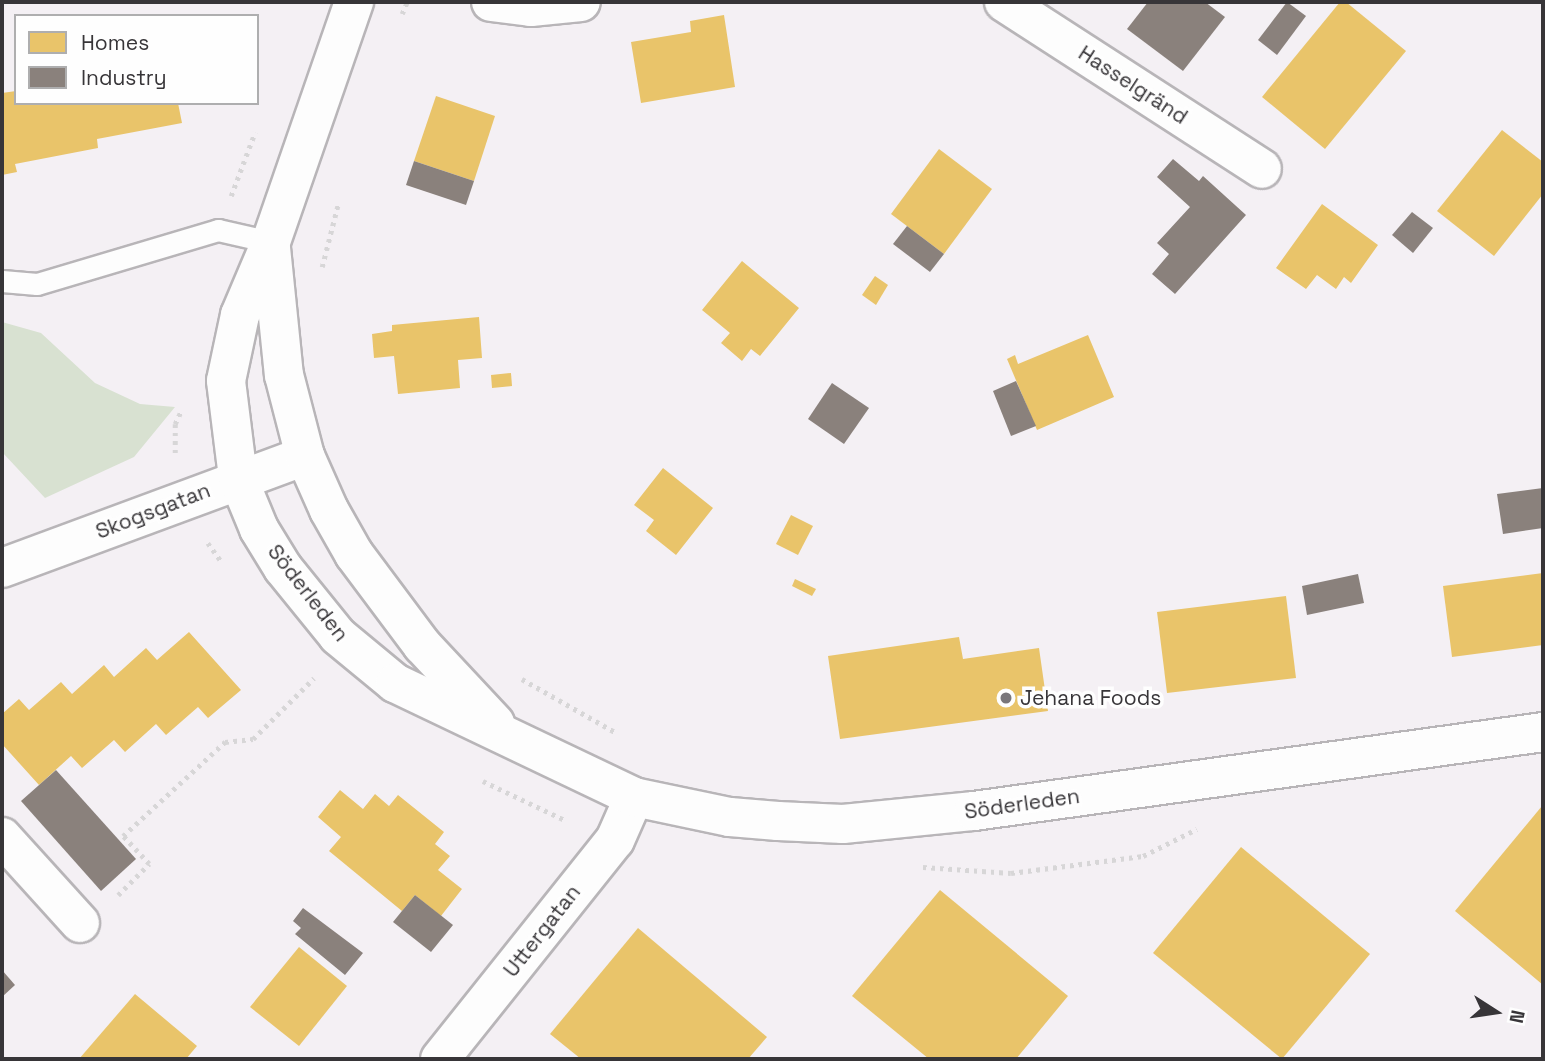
<!DOCTYPE html>
<meta charset="utf-8">
<style>
body{margin:0}
#map{position:relative;width:1545px;height:1061px;overflow:hidden;background:#f4f0f4;font-family:"Space Grotesk",sans-serif}
div>[style]{position:absolute}
.green>*{inset:0;background:#d8e1d1}
.homes>*{inset:0;background:#e9c46a}
.industry>*{inset:0;background:#8a817c}
.path>*{height:4.5px;margin-top:-2.25px;transform-origin:0;background:repeating-linear-gradient(90deg,#d7d6d7 0 3.5px,transparent 0 8.5px)}
.roads{filter:drop-shadow(2px 0 #b8b5b8) drop-shadow(-2px 0 #b8b5b8) drop-shadow(0 2px #b8b5b8) drop-shadow(0 -2px #b8b5b8)}
.service>*{height:21px;margin:-10.5px;padding:0 10.5px;transform-origin:10.5px;border-radius:10.5px;background:#fdfdfd}
.minor>*{height:38px;margin:-19px;padding:0 19px;transform-origin:19px;border-radius:19px;background:#fdfdfd}
.tertiary>*{height:38px;margin:-19px;padding:0 19px;transform-origin:19px;border-radius:19px;background:#fdfdfd}
.secondary>*{height:38px;margin:-19px;padding:0 19px;transform-origin:19px;border-radius:19px;background:#fdfdfd}
.dots>*{width:19px;height:19px;translate:-50% -50%;box-sizing:border-box;border:4px solid #fefefe;border-radius:50%}
span{translate:-50% -50%;white-space:nowrap;text-align:center;line-height:1.15;-webkit-text-stroke:7px #fefefe;paint-order:stroke}
.street-label{font-size:21px;color:#373538}
.poi-label{font-size:21px;color:#373538}
.left{translate:0 -50%;text-align:left}
.frame{position:absolute;inset:0;border:4px solid #373538;pointer-events:none}
.legend{position:absolute;left:14px;top:14px;width:245px;height:91px;box-sizing:border-box;background:#fefefe;border:2px solid #aeaeaf;margin:0;padding:9px 12px;list-style:none;font-size:21px;color:#373538}
.legend li{display:flex;align-items:center;gap:14px;height:35px}
.legend b{width:35px;border:2px solid #aeaeaf}
.north{position:absolute;left:1461px;top:977px;width:70px;height:70px;-webkit-text-stroke:5px #fefefe;paint-order:stroke;rotate:102deg;font-size:19px;font-weight:700;line-height:28px;text-align:center;color:#373538}
.north::after{content:'';display:block;margin:auto;width:24px;height:32px;background:#373538;clip-path:polygon(50% 0,100% 100%,50% 72%,0 100%)}
</style>
<div id="map">
<div class="green">
<div style="clip-path:polygon(2px 322px,41px 333px,95px 383px,140px 404px,175px 407px,134px 457px,45px 498px,2px 452px)"></div>
</div>
<div class="homes">
<div style="clip-path:polygon(1340px 2px,1346px 2px,1406px 51px,1325px 149px,1262px 97px)"></div>
<div style="clip-path:polygon(724px 15px,735px 87px,641px 103px,631px 42px,691px 32px,690px 21px)"></div>
<div style="clip-path:polygon(16px 91px,16px 103px,178px 103px,182px 123px,97px 139px,98px 148px,15px 164px,17px 172px,2px 175px,2px 93px)"></div>
<div style="clip-path:polygon(436px 96px,495px 116px,474px 181px,414px 161px)"></div>
<div style="clip-path:polygon(1502px 130px,1543px 162px,1543px 194px,1494px 256px,1437px 211px)"></div>
<div style="clip-path:polygon(939px 149px,992px 189px,944px 254px,891px 214px)"></div>
<div style="clip-path:polygon(1322px 204px,1378px 245px,1351px 283px,1344px 277px,1336px 289px,1317px 275px,1306px 289px,1276px 268px)"></div>
<div style="clip-path:polygon(742px 261px,799px 308px,760px 356px,751px 349px,742px 361px,721px 343px,730px 333px,702px 310px)"></div>
<div style="clip-path:polygon(875px 276px,888px 285px,876px 305px,862px 295px)"></div>
<div style="clip-path:polygon(479px 317px,482px 358px,458px 360px,460px 388px,398px 394px,394px 356px,374px 358px,372px 334px,392px 331px,392px 325px)"></div>
<div style="clip-path:polygon(1088px 335px,1114px 397px,1037px 430px,1007px 359px,1015px 355px,1018px 364px)"></div>
<div style="clip-path:polygon(511px 373px,512px 386px,492px 388px,491px 375px)"></div>
<div style="clip-path:polygon(663px 468px,713px 508px,676px 555px,646px 531px,654px 520px,634px 505px)"></div>
<div style="clip-path:polygon(791px 515px,813px 526px,798px 555px,776px 544px)"></div>
<div style="clip-path:polygon(1543px 573px,1543px 645px,1452px 657px,1443px 586px)"></div>
<div style="clip-path:polygon(795px 579px,816px 589px,812px 596px,792px 586px)"></div>
<div style="clip-path:polygon(1286px 596px,1296px 678px,1167px 693px,1157px 612px)"></div>
<div style="clip-path:polygon(189px 632px,241px 690px,208px 718px,198px 707px,166px 735px,156px 724px,125px 752px,114px 740px,82px 768px,71px 756px,39px 785px,2px 744px,2px 714px,19px 699px,29px 710px,61px 682px,72px 694px,104px 665px,114px 677px,146px 648px,157px 660px)"></div>
<div style="clip-path:polygon(959px 637px,963px 659px,1039px 648px,1048px 711px,840px 739px,828px 656px)"></div>
<div style="clip-path:polygon(340px 790px,363px 809px,375px 794px,389px 806px,398px 795px,444px 832px,435px 844px,450px 856px,438px 870px,462px 889px,441px 916px,415px 895px,402px 911px,329px 851px,341px 837px,318px 817px)"></div>
<div style="clip-path:polygon(1542px 806px,1543px 807px,1543px 985px,1455px 911px)"></div>
<div style="clip-path:polygon(1241px 847px,1370px 954px,1282px 1059px,1153px 953px)"></div>
<div style="clip-path:polygon(940px 890px,1068px 996px,1016px 1059px,929px 1059px,852px 996px)"></div>
<div style="clip-path:polygon(638px 928px,767px 1037px,748px 1059px,581px 1059px,550px 1034px)"></div>
<div style="clip-path:polygon(299px 947px,347px 986px,299px 1046px,250px 1007px)"></div>
<div style="clip-path:polygon(135px 994px,197px 1046px,186px 1059px,79px 1059px)"></div>
</div>
<div class="industry">
<div style="clip-path:polygon(1148px 2px,1205px 2px,1225px 17px,1183px 71px,1127px 29px)"></div>
<div style="clip-path:polygon(1287px 2px,1306px 16px,1277px 55px,1258px 40px)"></div>
<div style="clip-path:polygon(1173px 159px,1199px 181px,1203px 176px,1246px 215px,1175px 294px,1152px 274px,1169px 254px,1157px 243px,1190px 207px,1157px 177px)"></div>
<div style="clip-path:polygon(414px 161px,474px 181px,466px 205px,406px 185px)"></div>
<div style="clip-path:polygon(1412px 212px,1433px 228px,1413px 253px,1392px 235px)"></div>
<div style="clip-path:polygon(907px 226px,944px 254px,930px 272px,893px 244px)"></div>
<div style="clip-path:polygon(1016px 381px,1036px 426px,1011px 436px,993px 391px)"></div>
<div style="clip-path:polygon(832px 383px,869px 408px,844px 444px,808px 419px)"></div>
<div style="clip-path:polygon(1543px 488px,1543px 528px,1503px 534px,1497px 494px)"></div>
<div style="clip-path:polygon(1358px 574px,1364px 603px,1307px 615px,1302px 586px)"></div>
<div style="clip-path:polygon(56px 770px,136px 859px,101px 891px,21px 801px)"></div>
<div style="clip-path:polygon(415px 895px,453px 925px,431px 952px,393px 922px)"></div>
<div style="clip-path:polygon(303px 908px,363px 953px,345px 975px,295px 934px,301px 928px,293px 921px)"></div>
<div style="clip-path:polygon(2px 970px,15px 985px,2px 997px)"></div>
</div>
<div class="path">
<div style="left:402px;top:14px;width:13px;rotate:-67deg"></div>
<div style="left:231px;top:196px;width:68px;rotate:-69.4deg"></div>
<div style="left:322px;top:267px;width:65px;rotate:-75.7deg"></div>
<div style="left:175px;top:453px;width:29px;rotate:-90deg"></div>
<div style="left:175px;top:424px;width:14px;rotate:-65deg"></div>
<div style="left:208px;top:543px;width:22px;rotate:54deg"></div>
<div style="left:522px;top:679px;width:107px;rotate:29.7deg"></div>
<div style="left:483px;top:781px;width:93px;rotate:25.5deg"></div>
<div style="left:923px;top:867px;width:88px;rotate:3.9deg"></div>
<div style="left:1011px;top:873px;width:133px;rotate:-7.3deg"></div>
<div style="left:1143px;top:856px;width:60px;rotate:-26.6deg"></div>
<div style="left:118px;top:895px;width:44px;rotate:-45deg"></div>
<div style="left:149px;top:864px;width:38px;rotate:-133deg"></div>
<div style="left:123px;top:836px;width:139px;rotate:-42.7deg"></div>
<div style="left:225px;top:742px;width:28px;rotate:-6deg"></div>
<div style="left:253px;top:739px;width:86px;rotate:-45deg"></div>
</div>
<div class="roads">
<div class="service">
<div style="left:2px;top:281px;width:35px;rotate:5deg"></div>
<div style="left:37px;top:284px;width:189px;rotate:-16.6deg"></div>
<div style="left:218px;top:230px;width:54px;rotate:12.8deg"></div>
</div>
<div class="minor">
<div style="left:491px;top:2px;width:40px;rotate:7.1deg"></div>
<div style="left:531px;top:7px;width:50px;rotate:-5.7deg"></div>
<div style="left:1004px;top:2px;width:307px;rotate:32.9deg"></div>
<div style="left:2px;top:837px;width:116px;rotate:47.8deg"></div>
<div style="left:440px;top:1059px;width:280px;rotate:-51.4deg"></div>
<div style="left:615px;top:840px;width:47px;rotate:-66.2deg"></div>
</div>
<div class="tertiary">
<div style="left:2px;top:568px;width:323px;rotate:-20.3deg"></div>
</div>
<div class="secondary">
<div style="left:354px;top:2px;width:254px;rotate:109.1deg"></div>
<div style="left:271px;top:242px;width:79px;rotate:113deg"></div>
<div style="left:240px;top:315px;width:67px;rotate:102deg"></div>
<div style="left:226px;top:381px;width:98px;rotate:82.9deg"></div>
<div style="left:238px;top:478px;width:55px;rotate:67.6deg"></div>
<div style="left:259px;top:529px;width:46px;rotate:58.4deg"></div>
<div style="left:283px;top:568px;width:87px;rotate:51deg"></div>
<div style="left:338px;top:636px;width:74px;rotate:39.5deg"></div>
<div style="left:395px;top:683px;width:265px;rotate:25.5deg"></div>
<div style="left:634px;top:797px;width:98px;rotate:11.8deg"></div>
<div style="left:730px;top:817px;width:48px;rotate:4.8deg"></div>
<div style="left:778px;top:821px;width:65px;rotate:2.6deg"></div>
<div style="left:843px;top:824px;width:132px;rotate:-5.7deg"></div>
<div style="left:974px;top:811px;width:574px;rotate:-7.9deg"></div>
<div style="left:271px;top:248px;width:128px;rotate:84.2deg"></div>
<div style="left:284px;top:375px;width:84px;rotate:75.5deg"></div>
<div style="left:305px;top:456px;width:59px;rotate:66deg"></div>
<div style="left:329px;top:510px;width:51px;rotate:60.4deg"></div>
<div style="left:354px;top:554px;width:114px;rotate:53.2deg"></div>
<div style="left:422px;top:645px;width:107px;rotate:46.9deg"></div>
</div>
</div>
<div class="dots">
<div style="left:1006px;top:698px;background:#79767a"></div>
</div>
<div class="street-label">
<span style="left:1133px;top:85px;rotate:33deg">Hasselgränd</span>
<span style="left:153px;top:511px;rotate:-21deg">Skogsgatan</span>
<span style="left:308px;top:593px;rotate:52deg">Söderleden</span>
<span style="left:1022px;top:804px;rotate:-8deg">Söderleden</span>
<span style="left:542px;top:931px;rotate:-52deg">Uttergatan</span>
</div>
<div class="poi-label">
<span class="left" style="left:1020px;top:698px">Jehana Foods</span>
</div>
<div class="frame"></div>
<ul class="legend">
<li><b style="height:19px;background:#e9c46a"></b>Homes</li>
<li><b style="height:19px;background:#8a817c"></b>Industry</li>
</ul>
<div class="north">N</div>
</div>
